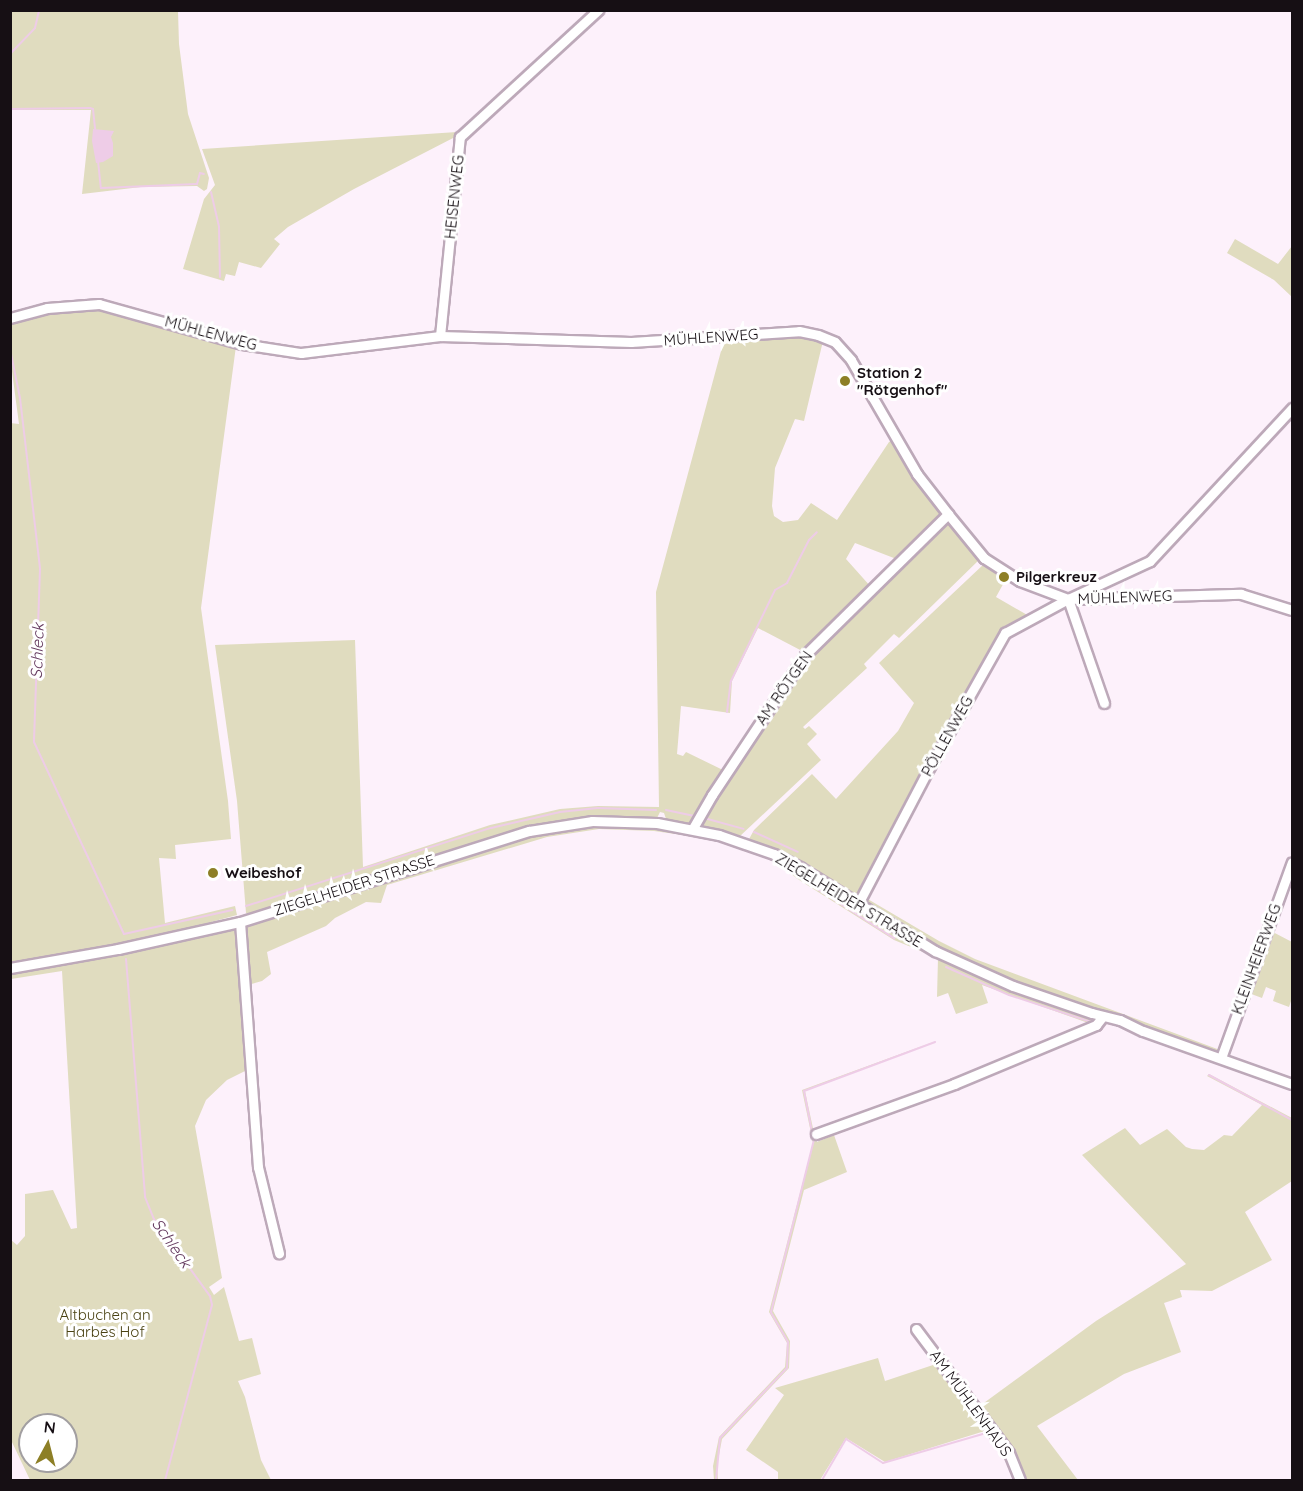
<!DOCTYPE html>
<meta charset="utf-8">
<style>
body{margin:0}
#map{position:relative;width:1303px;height:1491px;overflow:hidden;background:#fdf1fb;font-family:Quicksand,sans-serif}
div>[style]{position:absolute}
.green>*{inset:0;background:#e0dcbf}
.water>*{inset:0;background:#eecce7}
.stream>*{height:2px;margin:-1px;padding:0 1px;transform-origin:1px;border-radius:1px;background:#eecce7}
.roads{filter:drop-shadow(2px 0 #bda9b9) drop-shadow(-2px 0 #bda9b9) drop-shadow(0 2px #bda9b9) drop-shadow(0 -2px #bda9b9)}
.minor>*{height:9px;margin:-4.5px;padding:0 4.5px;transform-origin:4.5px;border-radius:4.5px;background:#fff}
.dots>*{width:16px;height:16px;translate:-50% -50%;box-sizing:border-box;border:3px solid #fff;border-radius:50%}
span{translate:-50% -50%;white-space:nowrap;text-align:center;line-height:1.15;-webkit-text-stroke:6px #fff;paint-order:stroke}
.street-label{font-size:15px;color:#160f14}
.poi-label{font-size:15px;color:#160f14;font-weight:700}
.left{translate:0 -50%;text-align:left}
.park-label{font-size:15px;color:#4a4213}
.water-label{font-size:16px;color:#64395e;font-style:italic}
.frame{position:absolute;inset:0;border:12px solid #160f14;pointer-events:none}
.north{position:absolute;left:18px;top:1413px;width:60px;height:60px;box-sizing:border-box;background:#fff;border:2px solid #a29fa1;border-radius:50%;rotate:7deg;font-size:16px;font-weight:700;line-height:24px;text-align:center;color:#160f14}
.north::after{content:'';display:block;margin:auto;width:21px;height:27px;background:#8d7f26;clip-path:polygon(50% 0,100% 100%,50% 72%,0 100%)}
</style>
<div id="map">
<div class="green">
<div style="clip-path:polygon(10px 11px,178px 11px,179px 44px,188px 114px,209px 178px,207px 189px,204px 191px,197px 186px,141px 187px,82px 194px,91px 110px,11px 110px)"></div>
<div style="clip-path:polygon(457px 132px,457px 136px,354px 189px,288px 227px,274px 239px,280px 244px,261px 268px,239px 262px,235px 276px,226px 274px,224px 281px,183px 269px,204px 199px,215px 185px,202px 149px)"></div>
<div style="clip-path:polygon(1235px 239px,1278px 264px,1292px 246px,1292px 297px,1274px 280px,1227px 253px)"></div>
<div style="clip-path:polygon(97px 307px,236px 346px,201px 608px,228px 801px,231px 839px,175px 845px,176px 859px,159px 858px,165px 923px,235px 906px,237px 915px,141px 941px,11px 965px,10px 423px,19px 424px,11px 364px,11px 323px,46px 312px)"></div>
<div style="clip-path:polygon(799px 335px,823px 341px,804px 421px,795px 419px,775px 468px,772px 506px,774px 516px,783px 522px,798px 520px,811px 503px,837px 520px,889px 442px,894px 439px,942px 513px,899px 560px,855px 543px,846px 559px,871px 587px,804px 652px,758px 628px,732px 681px,730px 713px,681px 706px,677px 754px,683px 756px,686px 752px,725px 771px,691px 824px,666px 819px,664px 813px,660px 812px,657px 818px,597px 818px,555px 822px,482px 840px,250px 914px,246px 913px,237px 801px,215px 645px,355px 640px,363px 867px,490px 825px,560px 809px,598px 806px,659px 807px,656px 592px,724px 340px)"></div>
<div style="clip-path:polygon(948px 520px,981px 558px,899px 638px,894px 634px,864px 664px,867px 668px,803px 727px,805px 729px,809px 726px,817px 734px,807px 744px,821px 760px,739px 837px,701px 826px,701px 819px,805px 658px)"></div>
<div style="clip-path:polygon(985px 563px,1007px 577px,996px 597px,1029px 616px,1001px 630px,975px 680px,926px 762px,860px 893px,855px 897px,748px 841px,754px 830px,812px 774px,836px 799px,898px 731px,914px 703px,879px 663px)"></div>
<div style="clip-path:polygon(631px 823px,683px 830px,724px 841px,779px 861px,711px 839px,654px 831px,599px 829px,547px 837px,387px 885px,381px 903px,366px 902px,335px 918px,326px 926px,267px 952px,271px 974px,262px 981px,248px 985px,244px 927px,249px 922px,524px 836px,588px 825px)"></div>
<div style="clip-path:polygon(785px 864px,890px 929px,1097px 1019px,1091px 1024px,982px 985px,988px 1003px,956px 1014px,948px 993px,937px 997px,938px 958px,894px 940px,796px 878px,781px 865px)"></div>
<div style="clip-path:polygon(866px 898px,939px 941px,975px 959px,1220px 1050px,1216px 1053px,1000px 977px,943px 951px,865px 904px)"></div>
<div style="clip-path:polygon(evenodd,228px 927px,235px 928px,237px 934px,247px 1070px,227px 1080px,206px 1100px,195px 1126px,222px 1278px,209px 1287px,214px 1295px,224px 1287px,239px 1341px,252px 1338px,261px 1374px,238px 1381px,245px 1397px,261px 1460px,271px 1480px,30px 1480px,11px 1440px,11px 1240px,17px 1245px,25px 1236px,25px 1194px,53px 1190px,71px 1229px,77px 1228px,62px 971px,11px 979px,11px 972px,120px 953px,228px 927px,30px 1425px,66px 1425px,66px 1461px,30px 1461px,30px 1425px)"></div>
<div style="clip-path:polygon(1269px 930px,1292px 942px,1292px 998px,1289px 1007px,1273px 1001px,1276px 991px,1266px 987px,1262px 998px,1246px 992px)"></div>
<div style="clip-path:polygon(936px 1041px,805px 1091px,814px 1133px,811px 1133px,802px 1090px)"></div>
<div style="clip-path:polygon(1209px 1074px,1292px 1118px,1292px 1181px,1245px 1212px,1272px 1260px,1212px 1291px,1180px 1290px,1182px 1297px,1164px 1303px,1181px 1352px,1124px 1374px,1037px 1426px,1078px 1480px,1022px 1480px,977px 1408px,1096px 1321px,1186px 1264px,1082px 1155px,1125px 1128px,1140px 1145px,1167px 1129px,1186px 1147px,1192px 1149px,1204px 1150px,1224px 1135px,1232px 1136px,1262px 1105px,1207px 1076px)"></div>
<div style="clip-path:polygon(834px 1135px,847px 1172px,804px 1190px,773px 1311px,790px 1341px,789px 1368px,722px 1439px,717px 1466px,718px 1480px,714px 1480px,713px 1466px,719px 1437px,785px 1367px,787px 1343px,769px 1312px,813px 1143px,812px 1138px,815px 1137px,817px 1142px)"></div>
<div style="clip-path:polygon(878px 1358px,885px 1381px,939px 1363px,988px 1430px,885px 1462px,846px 1438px,820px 1480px,778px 1480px,778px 1472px,746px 1450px,784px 1395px,775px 1388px)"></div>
</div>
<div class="water">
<div style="clip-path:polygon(93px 129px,114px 131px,111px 137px,113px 143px,113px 156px,103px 162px,96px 163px,92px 141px)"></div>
</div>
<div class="stream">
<div style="left:10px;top:54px;width:36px;rotate:-46deg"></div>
<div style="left:35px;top:28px;width:18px;rotate:-77deg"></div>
<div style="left:10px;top:109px;width:80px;rotate:-0.7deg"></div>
<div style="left:90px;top:108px;width:3px;rotate:18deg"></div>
<div style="left:93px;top:109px;width:20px;rotate:84deg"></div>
<div style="left:98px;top:161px;width:27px;rotate:84deg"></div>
<div style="left:101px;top:188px;width:96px;rotate:-2.4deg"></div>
<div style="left:197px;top:184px;width:11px;rotate:-75deg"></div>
<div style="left:200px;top:173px;width:4px;rotate:14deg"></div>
<div style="left:211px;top:192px;width:36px;rotate:77deg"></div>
<div style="left:219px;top:227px;width:50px;rotate:88.9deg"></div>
<div style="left:10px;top:349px;width:50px;rotate:78.5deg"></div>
<div style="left:20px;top:398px;width:172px;rotate:83.3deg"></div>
<div style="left:40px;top:569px;width:173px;rotate:92deg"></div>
<div style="left:34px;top:742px;width:212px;rotate:64.9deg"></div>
<div style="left:124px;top:934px;width:111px;rotate:-12.5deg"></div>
<div style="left:727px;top:712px;width:31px;rotate:-83deg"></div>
<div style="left:731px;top:681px;width:101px;rotate:-64.2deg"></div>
<div style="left:775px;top:590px;width:14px;rotate:-30deg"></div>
<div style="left:787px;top:583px;width:48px;rotate:-62.9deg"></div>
<div style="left:809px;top:540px;width:11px;rotate:-45deg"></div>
<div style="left:666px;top:810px;width:29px;rotate:12deg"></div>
<div style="left:704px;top:818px;width:41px;rotate:15.4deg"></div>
<div style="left:754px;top:832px;width:48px;rotate:24.4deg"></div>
<div style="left:800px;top:878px;width:112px;rotate:32.6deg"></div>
<div style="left:246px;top:906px;width:257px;rotate:-17.7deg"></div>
<div style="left:491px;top:828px;width:71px;rotate:-13.1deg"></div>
<div style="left:560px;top:812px;width:38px;rotate:-6deg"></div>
<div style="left:598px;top:808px;width:58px;rotate:2deg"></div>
<div style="left:126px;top:959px;width:239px;rotate:85.4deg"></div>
<div style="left:145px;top:1197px;width:24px;rotate:68deg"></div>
<div style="left:154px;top:1219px;width:95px;rotate:54deg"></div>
<div style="left:210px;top:1296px;width:9px;rotate:77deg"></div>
<div style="left:212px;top:1305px;width:181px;rotate:105deg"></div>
<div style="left:946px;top:967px;width:69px;rotate:24deg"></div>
<div style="left:1009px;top:995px;width:86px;rotate:18.2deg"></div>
<div style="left:1209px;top:1075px;width:94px;rotate:28.5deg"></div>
<div style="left:812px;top:1132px;width:42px;rotate:-101deg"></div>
<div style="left:804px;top:1091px;width:140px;rotate:-20.5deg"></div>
<div style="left:716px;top:1480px;width:42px;rotate:-84.6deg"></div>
<div style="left:720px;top:1438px;width:97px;rotate:-46.3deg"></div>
<div style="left:787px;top:1368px;width:26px;rotate:-88deg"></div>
<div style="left:788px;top:1342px;width:34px;rotate:-120deg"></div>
<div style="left:771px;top:1312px;width:178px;rotate:-76deg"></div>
<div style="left:822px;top:1480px;width:48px;rotate:-59.7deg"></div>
<div style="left:846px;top:1439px;width:44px;rotate:33deg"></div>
<div style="left:883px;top:1463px;width:111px;rotate:-16.2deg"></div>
</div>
<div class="roads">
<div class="minor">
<div style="left:10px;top:318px;width:38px;rotate:-15deg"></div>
<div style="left:47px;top:308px;width:52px;rotate:-4.4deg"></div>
<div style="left:99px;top:304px;width:148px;rotate:15.6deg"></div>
<div style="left:242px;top:344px;width:60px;rotate:8.7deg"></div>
<div style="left:301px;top:353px;width:140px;rotate:-7deg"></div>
<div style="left:440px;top:336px;width:191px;rotate:1.8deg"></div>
<div style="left:631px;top:342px;width:168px;rotate:-3.7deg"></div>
<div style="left:799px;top:331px;width:19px;rotate:12deg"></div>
<div style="left:818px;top:335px;width:18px;rotate:22deg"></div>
<div style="left:835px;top:342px;width:24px;rotate:48deg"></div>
<div style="left:851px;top:360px;width:132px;rotate:59.9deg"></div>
<div style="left:917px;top:474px;width:51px;rotate:52.2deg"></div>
<div style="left:948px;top:514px;width:57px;rotate:50.7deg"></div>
<div style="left:984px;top:558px;width:43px;rotate:32.6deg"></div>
<div style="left:1020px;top:581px;width:51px;rotate:20.6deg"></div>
<div style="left:1068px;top:599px;width:173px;rotate:-1.7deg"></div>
<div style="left:1241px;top:594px;width:53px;rotate:17.4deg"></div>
<div style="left:440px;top:336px;width:200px;rotate:-84.3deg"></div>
<div style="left:460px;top:137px;width:188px;rotate:-42.6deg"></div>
<div style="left:1068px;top:599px;width:110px;rotate:70.9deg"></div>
<div style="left:693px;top:828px;width:38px;rotate:-60deg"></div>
<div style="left:712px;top:795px;width:168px;rotate:-56.4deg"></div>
<div style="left:805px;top:655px;width:201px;rotate:-44.6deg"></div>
<div style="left:858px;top:904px;width:156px;rotate:-62.4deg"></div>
<div style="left:930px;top:766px;width:153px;rotate:-60.6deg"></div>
<div style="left:1005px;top:633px;width:72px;rotate:-28.4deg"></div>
<div style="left:1068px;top:599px;width:90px;rotate:-24.9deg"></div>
<div style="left:1150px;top:561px;width:209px;rotate:-47.1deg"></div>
<div style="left:240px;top:922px;width:246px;rotate:85.8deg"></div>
<div style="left:258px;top:1167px;width:89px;rotate:76.3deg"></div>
<div style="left:10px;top:968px;width:110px;rotate:-10deg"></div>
<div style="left:118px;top:949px;width:125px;rotate:-12.5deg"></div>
<div style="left:240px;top:922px;width:303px;rotate:-17.5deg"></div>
<div style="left:529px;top:831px;width:64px;rotate:-9deg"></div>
<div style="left:592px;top:821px;width:65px;rotate:1.8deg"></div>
<div style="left:657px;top:823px;width:63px;rotate:11deg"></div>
<div style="left:719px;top:835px;width:58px;rotate:19.1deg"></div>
<div style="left:774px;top:854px;width:30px;rotate:27deg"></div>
<div style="left:801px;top:868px;width:158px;rotate:31.8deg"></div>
<div style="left:935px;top:951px;width:85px;rotate:24.2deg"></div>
<div style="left:1013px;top:986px;width:83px;rotate:18.9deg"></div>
<div style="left:1092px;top:1013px;width:29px;rotate:14deg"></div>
<div style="left:1120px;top:1020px;width:25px;rotate:26deg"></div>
<div style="left:1143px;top:1031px;width:158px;rotate:19.6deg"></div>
<div style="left:1221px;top:1058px;width:208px;rotate:-70.1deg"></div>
<div style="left:816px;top:1134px;width:147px;rotate:-19.9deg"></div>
<div style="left:954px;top:1084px;width:154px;rotate:-22.6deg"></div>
<div style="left:1096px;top:1025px;width:11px;rotate:-52deg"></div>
<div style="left:916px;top:1329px;width:155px;rotate:53.1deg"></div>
<div style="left:1009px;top:1453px;width:29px;rotate:68deg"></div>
</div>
</div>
<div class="dots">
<div style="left:845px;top:381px;background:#8d7f26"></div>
<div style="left:1004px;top:577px;background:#8d7f26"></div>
<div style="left:213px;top:873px;background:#8d7f26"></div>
</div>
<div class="street-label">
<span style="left:454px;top:197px;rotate:-84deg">HEISENWEG</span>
<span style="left:211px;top:333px;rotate:15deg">MÜHLENWEG</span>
<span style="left:711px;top:337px;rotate:-4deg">MÜHLENWEG</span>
<span style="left:1125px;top:597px;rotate:-2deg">MÜHLENWEG</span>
<span style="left:784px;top:688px;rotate:-55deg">AM RÖTGEN</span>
<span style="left:947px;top:736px;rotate:-61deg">PÖLLENWEG</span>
<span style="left:354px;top:885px;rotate:-18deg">ZIEGELHEIDER STRASSE</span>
<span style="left:849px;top:900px;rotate:31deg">ZIEGELHEIDER STRASSE</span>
<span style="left:1256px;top:959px;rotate:-70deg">KLEINHEIERWEG</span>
<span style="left:971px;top:1403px;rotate:54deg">AM MÜHLENHAUS</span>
</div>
<div class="poi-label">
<span class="left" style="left:857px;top:381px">Station 2<br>"Rötgenhof"</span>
<span class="left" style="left:1016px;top:577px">Pilgerkreuz</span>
<span class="left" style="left:225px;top:873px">Weibeshof</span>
</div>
<div class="park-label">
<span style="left:105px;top:1323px">Altbuchen an<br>Harbes Hof</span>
</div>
<div class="water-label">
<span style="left:37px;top:651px;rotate:-88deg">Schleck</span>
<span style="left:172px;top:1243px;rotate:55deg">Schleck</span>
</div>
<div class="frame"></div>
<div class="north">N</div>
</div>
